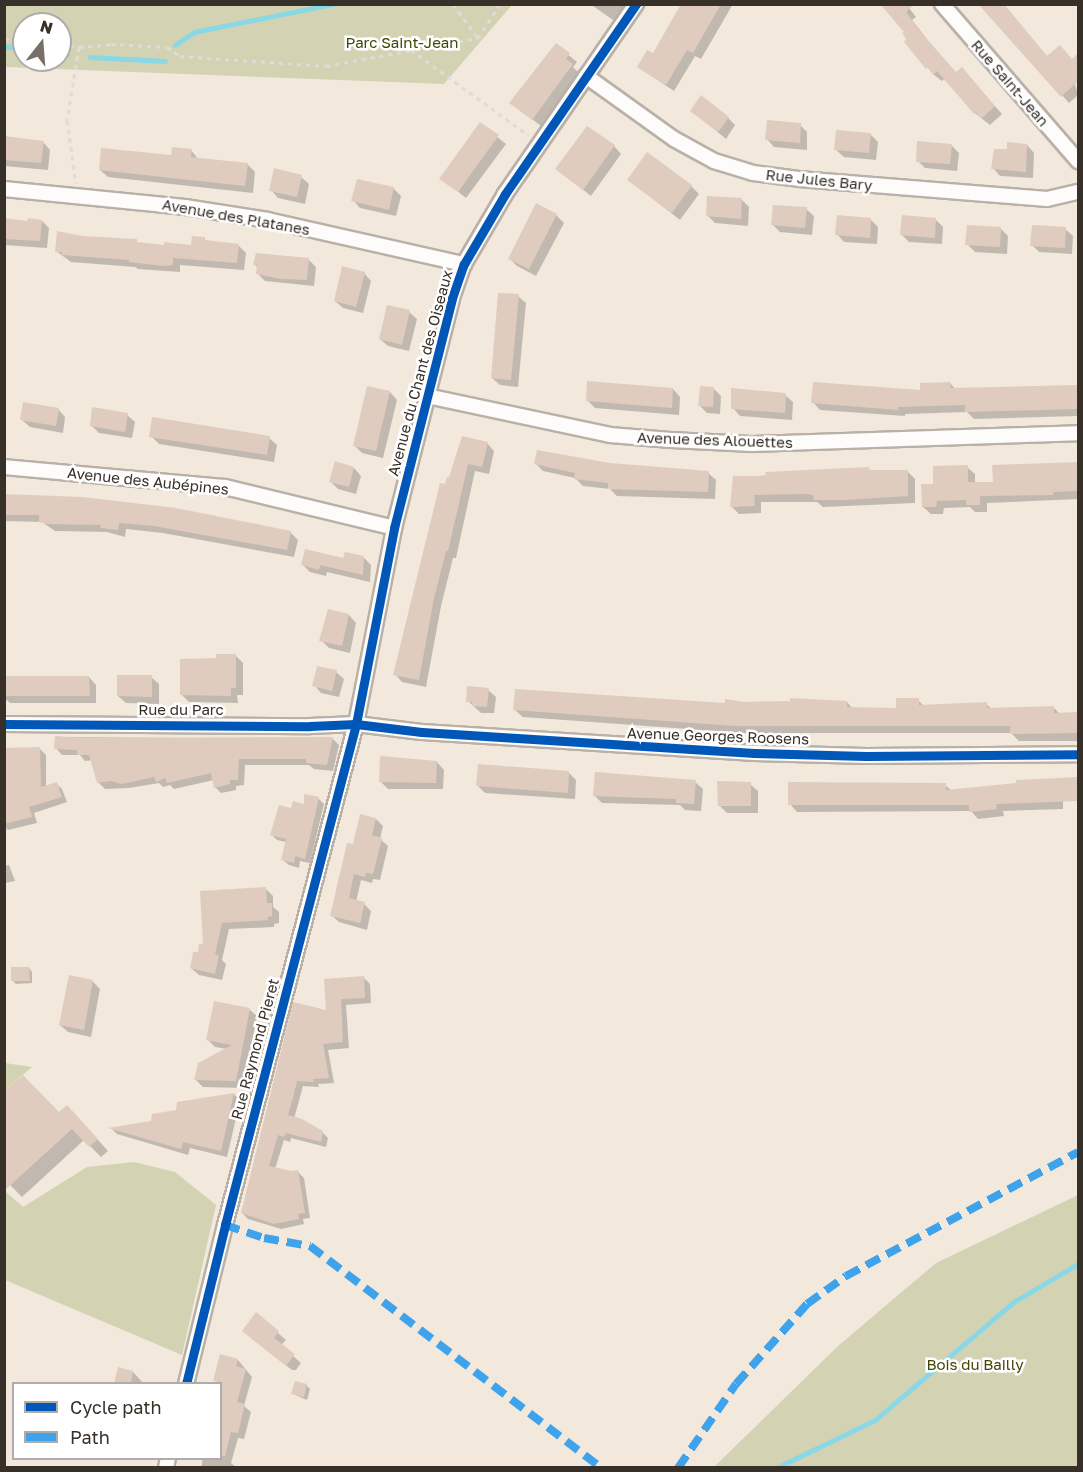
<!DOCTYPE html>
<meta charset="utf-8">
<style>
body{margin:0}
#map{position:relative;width:1083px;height:1472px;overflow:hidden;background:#f2e8dc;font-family:"Golos Text",sans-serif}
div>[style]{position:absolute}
.green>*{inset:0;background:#d3d3b3}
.shadow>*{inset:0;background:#0003}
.stream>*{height:4.5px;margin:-2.25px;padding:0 2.25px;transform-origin:2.25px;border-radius:2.25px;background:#8ad8e6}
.building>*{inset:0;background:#e0ccbe}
.path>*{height:3px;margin-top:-1.5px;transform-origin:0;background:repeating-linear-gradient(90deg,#dedbd8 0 4.5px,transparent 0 9px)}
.roads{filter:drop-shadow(2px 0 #b9b1a8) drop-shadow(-2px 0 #b9b1a8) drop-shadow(0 2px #b9b1a8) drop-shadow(0 -2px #b9b1a8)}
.street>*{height:14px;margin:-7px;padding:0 7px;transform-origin:7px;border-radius:7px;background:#fdfcfa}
.quiet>*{height:8px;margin-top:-4px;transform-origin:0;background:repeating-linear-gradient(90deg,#3fa3eb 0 15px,transparent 0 23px)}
.cycleway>*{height:9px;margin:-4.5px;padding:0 4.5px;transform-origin:4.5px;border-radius:4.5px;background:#0057b8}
span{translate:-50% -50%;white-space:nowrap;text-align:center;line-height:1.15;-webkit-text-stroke:5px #fff;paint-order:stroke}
.park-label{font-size:15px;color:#414805}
.street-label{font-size:15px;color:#373028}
.frame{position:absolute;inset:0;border:6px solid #373028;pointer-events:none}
.legend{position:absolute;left:12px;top:1382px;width:210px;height:78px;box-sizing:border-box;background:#fff;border:2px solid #afaca9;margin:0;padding:8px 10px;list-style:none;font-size:18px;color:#373028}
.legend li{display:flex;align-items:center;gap:12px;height:30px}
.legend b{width:30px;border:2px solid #afaca9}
.north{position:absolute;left:12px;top:12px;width:60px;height:60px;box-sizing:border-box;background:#fff;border:2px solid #afaca9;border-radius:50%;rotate:17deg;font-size:16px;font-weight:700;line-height:24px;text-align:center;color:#373028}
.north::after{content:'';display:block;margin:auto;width:21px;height:27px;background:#787067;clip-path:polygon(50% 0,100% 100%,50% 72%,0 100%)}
</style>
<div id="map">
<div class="green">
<div style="clip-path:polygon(evenodd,5px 4px,512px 4px,512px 5px,444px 84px,5px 67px,5px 4px,24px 24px,60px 24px,60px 60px,24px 60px,24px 24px)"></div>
<div style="clip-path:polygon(5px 1063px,32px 1067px,5px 1090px)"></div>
<div style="clip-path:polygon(134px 1162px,175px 1172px,216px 1205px,182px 1355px,5px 1280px,4px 1190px,23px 1207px,87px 1167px)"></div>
<div style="clip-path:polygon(1078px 1195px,1078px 1467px,714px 1467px,838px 1346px,936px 1263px)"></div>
</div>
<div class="shadow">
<div style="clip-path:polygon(590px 4px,627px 4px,616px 22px)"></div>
<div style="clip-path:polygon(683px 4px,733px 4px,701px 59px,695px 56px,674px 91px,638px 67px,653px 55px)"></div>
<div style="clip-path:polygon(906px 4px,916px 17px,912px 20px,937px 52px,957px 74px,969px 77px,1002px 114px,990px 125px,975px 113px,945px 78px,942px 81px,934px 75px,906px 42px,908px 39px)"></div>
<div style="clip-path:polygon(980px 4px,1048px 57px,1067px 54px,1078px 67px,1078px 81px,1075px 84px,1078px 95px,1069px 103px)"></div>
<div style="clip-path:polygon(556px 45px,577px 62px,573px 67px,579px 73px,541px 126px,511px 103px)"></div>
<div style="clip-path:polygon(692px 111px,728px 118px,735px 125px,726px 139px)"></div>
<div style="clip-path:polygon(481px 124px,506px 144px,466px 198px,441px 178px)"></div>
<div style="clip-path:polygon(800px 125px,807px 132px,807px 150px,774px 147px,767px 139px)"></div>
<div style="clip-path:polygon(870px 134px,878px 142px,876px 160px,844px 157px,836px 150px)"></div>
<div style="clip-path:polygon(4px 138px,43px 142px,50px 150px,48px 170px,4px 166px)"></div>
<div style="clip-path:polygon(951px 145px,959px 153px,957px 171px,925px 168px,918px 161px)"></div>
<div style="clip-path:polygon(1027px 145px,1034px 153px,1033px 178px,1000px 176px,993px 168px,1008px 151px)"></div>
<div style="clip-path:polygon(614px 146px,621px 154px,591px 196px,557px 169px)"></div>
<div style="clip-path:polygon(191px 150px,198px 159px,247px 164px,255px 172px,253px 193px,108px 177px,100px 170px,173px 156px)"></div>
<div style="clip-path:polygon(301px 177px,309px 184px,305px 204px,278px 198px,271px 190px)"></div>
<div style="clip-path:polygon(629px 180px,691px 186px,699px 194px,680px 220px)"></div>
<div style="clip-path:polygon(393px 188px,401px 196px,396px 216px,360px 208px,353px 200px)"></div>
<div style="clip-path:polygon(742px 200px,749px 207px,748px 226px,715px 223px,707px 215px)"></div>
<div style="clip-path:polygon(806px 209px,814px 216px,812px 235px,780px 232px,773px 225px)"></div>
<div style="clip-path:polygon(556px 215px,564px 223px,536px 276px,517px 266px,509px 258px)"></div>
<div style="clip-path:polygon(4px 217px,8px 220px,29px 223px,42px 221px,49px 228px,47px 248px,4px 245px)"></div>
<div style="clip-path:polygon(870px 219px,878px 227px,877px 244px,844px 242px,837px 234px)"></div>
<div style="clip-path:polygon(935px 219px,943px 227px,942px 244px,909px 242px,902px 235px)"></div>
<div style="clip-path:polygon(1000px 228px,1008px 236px,1007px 254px,975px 252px,967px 244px)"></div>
<div style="clip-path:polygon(1065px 229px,1073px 236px,1072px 254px,1039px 252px,1032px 245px)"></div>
<div style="clip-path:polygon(82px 237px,136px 241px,139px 244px,165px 247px,192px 246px,193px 238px,239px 246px,246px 253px,244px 270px,180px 265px,180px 272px,138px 269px,135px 267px,71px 262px,56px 251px)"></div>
<div style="clip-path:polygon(309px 260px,316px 267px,314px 286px,265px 281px,257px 273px,258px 268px,254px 264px)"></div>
<div style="clip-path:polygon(364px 273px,371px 281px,363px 313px,343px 308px,335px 301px)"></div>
<div style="clip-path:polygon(518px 296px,526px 303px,518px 387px,500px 385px,492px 378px)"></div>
<div style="clip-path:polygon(409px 312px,417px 319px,409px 351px,388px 346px,380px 339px)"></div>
<div style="clip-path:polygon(950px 383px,956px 390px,1078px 387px,1078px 416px,974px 419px,967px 412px,905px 414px,905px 416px,820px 410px,813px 402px,922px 392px)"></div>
<div style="clip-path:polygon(713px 388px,721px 396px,720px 414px,707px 413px,700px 406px)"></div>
<div style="clip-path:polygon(673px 389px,680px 397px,679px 415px,595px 408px,587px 400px)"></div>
<div style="clip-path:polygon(390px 392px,397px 400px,383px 458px,362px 453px,355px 446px)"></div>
<div style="clip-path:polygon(785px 395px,793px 402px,792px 420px,740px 416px,733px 408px)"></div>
<div style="clip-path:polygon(58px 409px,65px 417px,63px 433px,30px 427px,22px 420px)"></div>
<div style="clip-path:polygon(127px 415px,135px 422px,132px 438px,99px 433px,91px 425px)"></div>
<div style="clip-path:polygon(151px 436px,269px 438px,277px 445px,274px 462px,159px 444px)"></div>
<div style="clip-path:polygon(487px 443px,494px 451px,489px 474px,475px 471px,456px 558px,453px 558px,441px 606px,426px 687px,402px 682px,395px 674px,446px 486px)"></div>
<div style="clip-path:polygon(535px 463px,610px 464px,708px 473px,716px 480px,715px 499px,617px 496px,610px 489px,583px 486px,575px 478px,543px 471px)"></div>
<div style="clip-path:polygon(1078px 464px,1078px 499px,987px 503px,987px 512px,975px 512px,970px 507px,944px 508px,943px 514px,931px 514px,923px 507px,935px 485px,967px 467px,975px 474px,975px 483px,994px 484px,994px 466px)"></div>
<div style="clip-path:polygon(354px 468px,361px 476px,356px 494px,338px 489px,331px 482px)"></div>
<div style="clip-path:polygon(844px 469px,907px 471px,915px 479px,915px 503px,823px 507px,817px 502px,761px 502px,761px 513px,739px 514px,732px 507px,734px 478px)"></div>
<div style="clip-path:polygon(4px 495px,290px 532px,298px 540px,294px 557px,163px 533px,126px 529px,125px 537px,107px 532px,55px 531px,42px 522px,4px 521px)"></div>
<div style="clip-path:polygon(364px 558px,371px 565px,370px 582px,327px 572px,326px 576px,310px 572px,303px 565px)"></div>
<div style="clip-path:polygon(349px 615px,356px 623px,350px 653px,329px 648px,321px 640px)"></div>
<div style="clip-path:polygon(235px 655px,243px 663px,243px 695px,237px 695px,238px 703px,189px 702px,181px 694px,217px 660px)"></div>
<div style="clip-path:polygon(336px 672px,344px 679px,339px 697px,321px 693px,314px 685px)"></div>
<div style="clip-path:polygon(4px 677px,89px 677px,96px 685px,96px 703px,10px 703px,4px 698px)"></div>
<div style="clip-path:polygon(151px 677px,159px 684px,159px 704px,126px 703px,118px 696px)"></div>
<div style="clip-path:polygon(488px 690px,496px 697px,494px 713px,481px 713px,468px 701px)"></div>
<div style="clip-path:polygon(918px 700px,925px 707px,986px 704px,992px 709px,1053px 707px,1061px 715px,1078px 714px,1078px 741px,1019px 741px,1011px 733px,743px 733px,523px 717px,515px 710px,847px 702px,853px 709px,898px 709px)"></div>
<div style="clip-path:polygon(56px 737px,333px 739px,339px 745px,333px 771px,314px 769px,309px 765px,245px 765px,244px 785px,236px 786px,236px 790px,221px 793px,215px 787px,214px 780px,174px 789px,170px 785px,163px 787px,159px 783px,129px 788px,105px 789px,98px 782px,93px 760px,85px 761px,80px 755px,62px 755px,56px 748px)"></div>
<div style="clip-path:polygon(4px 749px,40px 749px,46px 755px,46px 786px,56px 783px,62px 789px,67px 802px,34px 813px,37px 823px,8px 830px,4px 826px)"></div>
<div style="clip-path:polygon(437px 762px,444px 770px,443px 789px,388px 789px,380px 781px)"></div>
<div style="clip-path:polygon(568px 772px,576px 780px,575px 799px,485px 793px,478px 786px)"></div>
<div style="clip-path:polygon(1078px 779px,1078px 799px,1063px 799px,1063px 809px,1003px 811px,1004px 816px,978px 819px,971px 811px,797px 812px,790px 804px,945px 785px,952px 791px,1017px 785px,1017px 782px)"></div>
<div style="clip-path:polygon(695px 782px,703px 789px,701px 811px,685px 810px,680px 805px,602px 803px,595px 796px)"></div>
<div style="clip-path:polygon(750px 784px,758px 791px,758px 813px,727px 813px,719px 805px)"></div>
<div style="clip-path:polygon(305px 796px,319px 799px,324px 804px,310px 863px,300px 861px,299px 868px,289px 865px,283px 860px,286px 842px,277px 840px,272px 835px,292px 810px,305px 805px)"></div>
<div style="clip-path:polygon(376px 819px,383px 826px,380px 839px,388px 846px,380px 880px,373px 879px,372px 883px,361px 880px,356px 902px,364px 904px,371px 911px,367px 930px,339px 922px,331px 915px,354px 846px)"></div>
<div style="clip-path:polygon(9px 865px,15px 881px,5px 883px,4px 866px)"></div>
<div style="clip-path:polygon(265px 888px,273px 896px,273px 907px,279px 912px,279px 923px,274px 924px,274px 927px,229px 929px,222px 960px,226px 964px,222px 980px,199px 975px,191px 968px,205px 945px,202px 892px)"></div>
<div style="clip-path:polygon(29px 968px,32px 972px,32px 983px,16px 984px,12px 980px)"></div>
<div style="clip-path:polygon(364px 978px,370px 984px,371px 1003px,346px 1005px,349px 1048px,328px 1050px,334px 1083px,318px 1084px,319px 1087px,303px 1086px,294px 1119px,322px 1132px,328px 1138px,326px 1147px,291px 1138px,290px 1142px,284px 1140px,275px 1169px,298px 1172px,304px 1178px,310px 1218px,303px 1219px,304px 1224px,281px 1229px,248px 1219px,242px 1213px,295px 1004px,327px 1012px,326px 980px)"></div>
<div style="clip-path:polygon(92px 981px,100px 989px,91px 1037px,68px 1032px,60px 1025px)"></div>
<div style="clip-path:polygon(250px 1010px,257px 1016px,243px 1088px,203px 1087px,196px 1080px,227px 1049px,215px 1047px,208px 1040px)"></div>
<div style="clip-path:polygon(234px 1094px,240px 1101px,227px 1157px,190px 1148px,188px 1155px,117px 1134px,112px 1129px,152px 1122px,177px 1111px)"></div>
<div style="clip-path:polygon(59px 1114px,78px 1118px,108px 1151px,101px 1157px,84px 1140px,22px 1197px,4px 1179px)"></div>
<div style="clip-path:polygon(257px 1315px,286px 1340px,281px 1345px,301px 1363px,296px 1370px,292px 1370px,251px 1338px)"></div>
<div style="clip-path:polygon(238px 1360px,252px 1377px,244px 1406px,251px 1412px,244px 1439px,238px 1438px,231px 1463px,237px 1468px,201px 1468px,203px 1458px,220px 1458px,220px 1384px,215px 1380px)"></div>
<div style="clip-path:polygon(119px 1368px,133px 1372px,144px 1384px,115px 1384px)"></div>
<div style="clip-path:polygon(306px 1385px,310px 1389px,307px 1400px,293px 1394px)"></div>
</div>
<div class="stream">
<div style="left:175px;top:45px;width:23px;rotate:-34deg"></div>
<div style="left:194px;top:32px;width:142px;rotate:-11.4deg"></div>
<div style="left:4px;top:46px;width:20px;rotate:9deg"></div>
<div style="left:60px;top:53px;width:7px;rotate:8deg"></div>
<div style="left:90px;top:57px;width:75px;rotate:3.1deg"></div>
<div style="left:776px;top:1468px;width:110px;rotate:-25.9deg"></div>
<div style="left:875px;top:1420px;width:184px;rotate:-40.4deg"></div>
<div style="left:1015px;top:1301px;width:73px;rotate:-30.4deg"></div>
</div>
<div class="building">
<div style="clip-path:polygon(681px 4px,721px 4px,693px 53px,687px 50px,666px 85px,637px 67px,647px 50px,653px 53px)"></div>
<div style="clip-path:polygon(880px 4px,914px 4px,906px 12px,919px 30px,956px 72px,962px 67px,995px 106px,981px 119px,976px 112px,974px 114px,937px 71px,933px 75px,928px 67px,926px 69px,904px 42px,906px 39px,902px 33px,904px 32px)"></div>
<div style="clip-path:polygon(978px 4px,1004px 4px,1047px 56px,1060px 45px,1072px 59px,1078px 53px,1078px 81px,1061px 97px)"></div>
<div style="clip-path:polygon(556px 43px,570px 53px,566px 59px,573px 64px,532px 120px,509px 103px)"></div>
<div style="clip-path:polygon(701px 95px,729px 117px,718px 132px,690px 111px)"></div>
<div style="clip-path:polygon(767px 120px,801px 123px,800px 143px,765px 140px)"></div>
<div style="clip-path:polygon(480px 122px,499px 135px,458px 192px,439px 179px)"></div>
<div style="clip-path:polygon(587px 126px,615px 145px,583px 190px,555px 169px)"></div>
<div style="clip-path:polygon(836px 130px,871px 133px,869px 153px,834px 150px)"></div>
<div style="clip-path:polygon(4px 136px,44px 141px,41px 163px,4px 160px)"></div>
<div style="clip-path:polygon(917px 141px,952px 144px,950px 164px,916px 162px)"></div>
<div style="clip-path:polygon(1007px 142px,1027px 144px,1026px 172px,991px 169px,994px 149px,1007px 149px)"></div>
<div style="clip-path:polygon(172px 147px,192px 149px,191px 157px,248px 163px,245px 186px,99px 170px,101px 148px,171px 155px)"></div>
<div style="clip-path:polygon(647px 152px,692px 185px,672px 213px,627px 180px)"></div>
<div style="clip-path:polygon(274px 168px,302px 175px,297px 197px,269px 191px)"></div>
<div style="clip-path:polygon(357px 179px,394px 187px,389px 210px,351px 201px)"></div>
<div style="clip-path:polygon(707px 196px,742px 198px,741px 219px,706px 216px)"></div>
<div style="clip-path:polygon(536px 203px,557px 214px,529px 269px,508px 259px)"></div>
<div style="clip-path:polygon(773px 205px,807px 207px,805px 228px,771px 225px)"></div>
<div style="clip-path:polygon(837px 215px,871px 218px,870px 238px,835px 235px)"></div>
<div style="clip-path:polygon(902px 215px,936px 218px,935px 238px,900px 235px)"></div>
<div style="clip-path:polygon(4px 218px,27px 221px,28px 218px,42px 220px,40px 241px,4px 239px)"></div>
<div style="clip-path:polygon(967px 225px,1001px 227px,1000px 247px,965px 245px)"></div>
<div style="clip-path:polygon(1032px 225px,1066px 227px,1065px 248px,1030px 246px)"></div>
<div style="clip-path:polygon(57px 231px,82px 236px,137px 239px,137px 242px,164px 245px,164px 242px,191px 245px,192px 236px,205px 237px,205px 240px,239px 244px,237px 263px,173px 258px,173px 265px,164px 266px,129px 262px,129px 260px,62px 255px,62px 252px,55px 252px)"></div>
<div style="clip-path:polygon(256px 253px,309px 258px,307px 280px,281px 279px,256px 274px,257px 265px,253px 265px)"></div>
<div style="clip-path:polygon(342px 266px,365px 272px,356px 307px,334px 301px)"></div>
<div style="clip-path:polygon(498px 293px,519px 294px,511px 380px,491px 378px)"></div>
<div style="clip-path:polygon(387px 305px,410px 310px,402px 345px,379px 339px)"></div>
<div style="clip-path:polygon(587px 381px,673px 388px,672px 408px,586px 401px)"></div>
<div style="clip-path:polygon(813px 382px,920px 390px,920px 383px,950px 382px,951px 388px,1077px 385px,1077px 409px,965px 412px,965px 405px,898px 407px,898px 410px,811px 403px)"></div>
<div style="clip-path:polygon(367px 386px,390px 391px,376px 451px,353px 446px)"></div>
<div style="clip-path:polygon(700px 386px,714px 387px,713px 407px,698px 406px)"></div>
<div style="clip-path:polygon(731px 388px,786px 393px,785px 413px,731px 409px)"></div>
<div style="clip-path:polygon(23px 402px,59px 408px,56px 426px,20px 420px)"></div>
<div style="clip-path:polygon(92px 407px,128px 413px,125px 432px,90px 426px)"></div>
<div style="clip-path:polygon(152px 417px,270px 436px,267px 455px,149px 437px)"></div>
<div style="clip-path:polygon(462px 436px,488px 442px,482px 467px,468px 464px,448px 551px,446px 551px,434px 598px,419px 680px,393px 675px,440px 483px,445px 484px,447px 477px,449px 477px)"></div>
<div style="clip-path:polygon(537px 450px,610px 463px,709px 471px,708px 492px,608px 489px,608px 483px,574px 479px,575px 473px,534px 464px)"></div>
<div style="clip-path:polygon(335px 461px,354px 467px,349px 487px,329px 482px)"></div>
<div style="clip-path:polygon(1078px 462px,1078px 491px,1053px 492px,1053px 495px,980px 496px,980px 505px,966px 505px,966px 500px,937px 501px,936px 507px,922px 507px,921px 484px,933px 484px,933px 466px,968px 465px,968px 482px,993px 482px,992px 465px)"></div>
<div style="clip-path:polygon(869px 467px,869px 470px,908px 470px,908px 496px,844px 500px,814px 500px,813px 495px,806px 494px,754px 495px,755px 506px,730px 507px,733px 476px,766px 476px,765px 472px)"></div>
<div style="clip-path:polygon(4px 494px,82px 497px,176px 508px,291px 531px,287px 550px,154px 526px,119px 523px,118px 530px,100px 528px,101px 525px,47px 524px,39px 522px,39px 515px,4px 515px)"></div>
<div style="clip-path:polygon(305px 549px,343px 558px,345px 552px,364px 556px,363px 575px,320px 565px,319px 570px,301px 565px)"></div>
<div style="clip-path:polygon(328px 609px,349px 614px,342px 646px,319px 641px)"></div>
<div style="clip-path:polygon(216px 654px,236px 654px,236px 688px,231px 688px,231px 696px,180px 695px,180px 659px,216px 658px)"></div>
<div style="clip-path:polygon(317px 666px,337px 670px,332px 691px,312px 686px)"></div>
<div style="clip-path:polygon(117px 675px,152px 675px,152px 697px,117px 696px)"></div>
<div style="clip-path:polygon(4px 676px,89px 676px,90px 696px,4px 696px)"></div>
<div style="clip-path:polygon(467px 686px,489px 688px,487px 707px,472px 706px,472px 702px,466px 702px)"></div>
<div style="clip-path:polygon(515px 689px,725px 703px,725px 699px,745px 702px,790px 701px,790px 698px,847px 701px,847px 707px,896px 708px,896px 698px,919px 698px,919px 705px,987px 702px,987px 708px,1054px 706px,1054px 713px,1078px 712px,1078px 733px,1010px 734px,1010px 726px,735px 726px,513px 710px)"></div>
<div style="clip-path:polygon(55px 736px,84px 738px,333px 737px,327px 765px,306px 763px,306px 759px,239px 759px,238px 780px,230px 780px,230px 784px,214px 788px,211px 773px,167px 783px,165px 778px,156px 782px,154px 777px,122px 784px,111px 781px,97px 783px,89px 755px,77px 755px,77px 750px,54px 749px)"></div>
<div style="clip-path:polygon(40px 747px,41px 787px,57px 782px,62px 797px,29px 807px,32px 817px,4px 824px,4px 748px)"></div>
<div style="clip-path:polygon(380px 756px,437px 761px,436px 783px,379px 782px)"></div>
<div style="clip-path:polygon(478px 764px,569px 771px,568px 793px,476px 786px)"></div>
<div style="clip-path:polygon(595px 772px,696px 780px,694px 804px,676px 803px,676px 799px,593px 796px)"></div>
<div style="clip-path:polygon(1078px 777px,1078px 801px,996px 804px,997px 809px,969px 812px,969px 805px,788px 805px,788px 782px,946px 783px,946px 790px,1016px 783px,1016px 780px)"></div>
<div style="clip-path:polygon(717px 781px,751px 782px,751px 806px,718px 806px)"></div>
<div style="clip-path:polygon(304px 794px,319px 797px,305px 859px,295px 856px,294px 863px,281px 860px,286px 839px,270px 835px,279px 805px,291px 808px,293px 801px,304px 804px)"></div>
<div style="clip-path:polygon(360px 814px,376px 818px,372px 835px,382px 838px,373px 874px,366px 873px,365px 877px,354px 874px,349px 898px,365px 902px,360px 923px,330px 916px,347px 843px,353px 844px)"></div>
<div style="clip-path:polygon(266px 887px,267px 903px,272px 903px,272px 916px,267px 917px,268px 920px,222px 923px,215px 954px,219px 956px,215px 974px,190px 968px,193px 952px,198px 952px,199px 944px,203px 944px,200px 891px)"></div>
<div style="clip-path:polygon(11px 967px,29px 967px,30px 981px,11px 981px)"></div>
<div style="clip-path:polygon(69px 975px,93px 980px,84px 1030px,59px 1025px)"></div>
<div style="clip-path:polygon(364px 976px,365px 998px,341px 999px,343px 1042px,323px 1044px,329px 1078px,313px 1079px,314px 1082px,297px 1081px,293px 1098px,288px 1115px,302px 1119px,323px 1131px,321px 1142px,286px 1133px,284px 1137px,278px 1135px,269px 1166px,291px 1171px,298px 1170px,305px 1213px,298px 1214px,299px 1219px,274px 1224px,241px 1213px,293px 1002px,326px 1010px,324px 979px)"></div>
<div style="clip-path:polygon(214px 1001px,250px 1008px,236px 1081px,194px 1080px,198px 1063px,232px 1045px,206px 1040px)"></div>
<div style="clip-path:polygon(23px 1075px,59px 1112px,67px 1105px,98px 1139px,89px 1147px,72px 1129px,4px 1191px,4px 1091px)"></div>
<div style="clip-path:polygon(234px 1093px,221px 1151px,183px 1142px,181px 1149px,108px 1128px,151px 1121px,152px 1114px,176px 1110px,177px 1102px)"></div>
<div style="clip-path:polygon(256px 1312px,279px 1331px,274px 1338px,295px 1354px,286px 1366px,242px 1331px)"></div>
<div style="clip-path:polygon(220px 1354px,238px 1359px,236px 1366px,246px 1369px,237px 1402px,245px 1404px,238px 1433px,231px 1432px,225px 1456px,220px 1455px,220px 1382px,213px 1381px)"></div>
<div style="clip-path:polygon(118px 1367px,133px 1371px,131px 1383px,114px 1383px)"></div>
<div style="clip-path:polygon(295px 1381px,307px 1384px,304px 1397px,291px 1394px)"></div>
</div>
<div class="path">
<div style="left:453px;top:4px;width:42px;rotate:53.7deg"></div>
<div style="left:4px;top:39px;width:20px;rotate:6deg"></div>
<div style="left:60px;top:45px;width:19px;rotate:6deg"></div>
<div style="left:79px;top:47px;width:74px;rotate:99.3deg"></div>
<div style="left:67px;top:120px;width:64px;rotate:81.9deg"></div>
<div style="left:79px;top:47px;width:32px;rotate:-5deg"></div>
<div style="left:111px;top:44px;width:56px;rotate:3.1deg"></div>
<div style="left:167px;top:47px;width:16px;rotate:35deg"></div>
<div style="left:180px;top:56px;width:146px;rotate:3.9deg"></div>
<div style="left:326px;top:66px;width:155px;rotate:-10.4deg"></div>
<div style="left:478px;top:38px;width:40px;rotate:-57.1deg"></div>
<div style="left:411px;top:50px;width:145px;rotate:36deg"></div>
</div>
<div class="roads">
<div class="street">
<div style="left:942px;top:4px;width:208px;rotate:49.1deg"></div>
<div style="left:586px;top:76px;width:108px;rotate:35.6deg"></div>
<div style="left:674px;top:139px;width:46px;rotate:28.8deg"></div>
<div style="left:714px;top:161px;width:41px;rotate:17.1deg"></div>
<div style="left:753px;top:173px;width:46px;rotate:7.4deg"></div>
<div style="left:799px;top:179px;width:249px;rotate:4.6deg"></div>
<div style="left:1047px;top:199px;width:32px;rotate:-13deg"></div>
<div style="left:4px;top:189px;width:182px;rotate:5.7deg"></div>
<div style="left:185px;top:207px;width:84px;rotate:8.9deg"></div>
<div style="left:268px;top:220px;width:201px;rotate:12.7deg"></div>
<div style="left:427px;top:396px;width:187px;rotate:12deg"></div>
<div style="left:610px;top:435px;width:61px;rotate:4.7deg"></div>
<div style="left:671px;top:440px;width:81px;rotate:2.8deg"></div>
<div style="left:752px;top:444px;width:326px;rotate:-1.9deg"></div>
<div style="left:4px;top:467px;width:222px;rotate:5.2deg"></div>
<div style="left:225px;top:487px;width:174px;rotate:13.6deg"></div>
<div style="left:4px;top:724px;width:306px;rotate:0.4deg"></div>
<div style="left:310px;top:726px;width:46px;rotate:-2.5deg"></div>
<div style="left:356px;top:724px;width:66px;rotate:6.9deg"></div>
<div style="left:422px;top:732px;width:333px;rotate:3.6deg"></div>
<div style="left:754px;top:753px;width:112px;rotate:1.5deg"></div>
<div style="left:866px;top:756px;width:212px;rotate:-0.5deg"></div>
<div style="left:186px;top:1384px;width:164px;rotate:-76.2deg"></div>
<div style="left:225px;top:1225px;width:518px;rotate:-75.35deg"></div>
<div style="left:356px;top:724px;width:200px;rotate:-79deg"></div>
<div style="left:394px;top:528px;width:237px;rotate:-75.8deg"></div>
<div style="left:452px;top:298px;width:36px;rotate:-71deg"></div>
<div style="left:464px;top:264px;width:81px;rotate:-59.6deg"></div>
<div style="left:505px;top:194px;width:231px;rotate:-55.4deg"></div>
<div style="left:166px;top:1468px;width:10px;rotate:-79deg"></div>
</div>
</div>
<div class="quiet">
<div style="left:225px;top:1225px;width:41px;rotate:18.4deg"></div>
<div style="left:264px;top:1238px;width:47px;rotate:9.9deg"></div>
<div style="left:310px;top:1246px;width:366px;rotate:37.3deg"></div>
<div style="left:678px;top:1468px;width:102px;rotate:-55.4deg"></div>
<div style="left:736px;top:1384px;width:107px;rotate:-48.4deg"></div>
<div style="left:807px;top:1304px;width:48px;rotate:-35.7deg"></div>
<div style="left:846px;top:1276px;width:263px;rotate:-28.1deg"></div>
</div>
<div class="cycleway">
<div style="left:4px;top:724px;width:306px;rotate:0.4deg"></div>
<div style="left:310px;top:726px;width:46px;rotate:-2.5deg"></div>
<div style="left:356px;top:724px;width:66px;rotate:6.9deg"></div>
<div style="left:422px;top:732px;width:333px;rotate:3.6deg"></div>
<div style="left:754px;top:753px;width:112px;rotate:1.5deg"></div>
<div style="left:866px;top:756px;width:212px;rotate:-0.5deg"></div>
<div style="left:186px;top:1384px;width:164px;rotate:-76.2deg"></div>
<div style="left:225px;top:1225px;width:518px;rotate:-75.35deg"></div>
<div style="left:356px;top:724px;width:200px;rotate:-79deg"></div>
<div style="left:394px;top:528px;width:237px;rotate:-75.8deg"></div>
<div style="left:452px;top:298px;width:36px;rotate:-71deg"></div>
<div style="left:464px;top:264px;width:81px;rotate:-59.6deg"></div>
<div style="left:505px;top:194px;width:231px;rotate:-55.4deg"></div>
</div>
<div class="park-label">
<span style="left:402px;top:43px">Parc Saint-Jean</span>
<span style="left:975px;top:1365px">Bois du Bailly</span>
</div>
<div class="street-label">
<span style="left:1010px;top:83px;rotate:49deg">Rue Saint-Jean</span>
<span style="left:819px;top:180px;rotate:6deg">Rue Jules Bary</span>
<span style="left:236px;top:217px;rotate:10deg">Avenue des Platanes</span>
<span style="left:420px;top:373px;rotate:-75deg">Avenue du Chant des Oiseaux</span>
<span style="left:715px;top:440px;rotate:2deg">Avenue des Alouettes</span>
<span style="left:148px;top:481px;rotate:6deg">Avenue des Aubépines</span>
<span style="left:181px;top:710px">Rue du Parc</span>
<span style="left:718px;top:736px;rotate:2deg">Avenue Georges Roosens</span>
<span style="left:255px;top:1049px;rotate:-75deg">Rue Raymond Pieret</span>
</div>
<div class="frame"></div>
<ul class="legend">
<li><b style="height:8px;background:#0057b8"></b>Cycle path</li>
<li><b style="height:8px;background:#3fa3eb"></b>Path</li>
</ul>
<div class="north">N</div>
</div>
